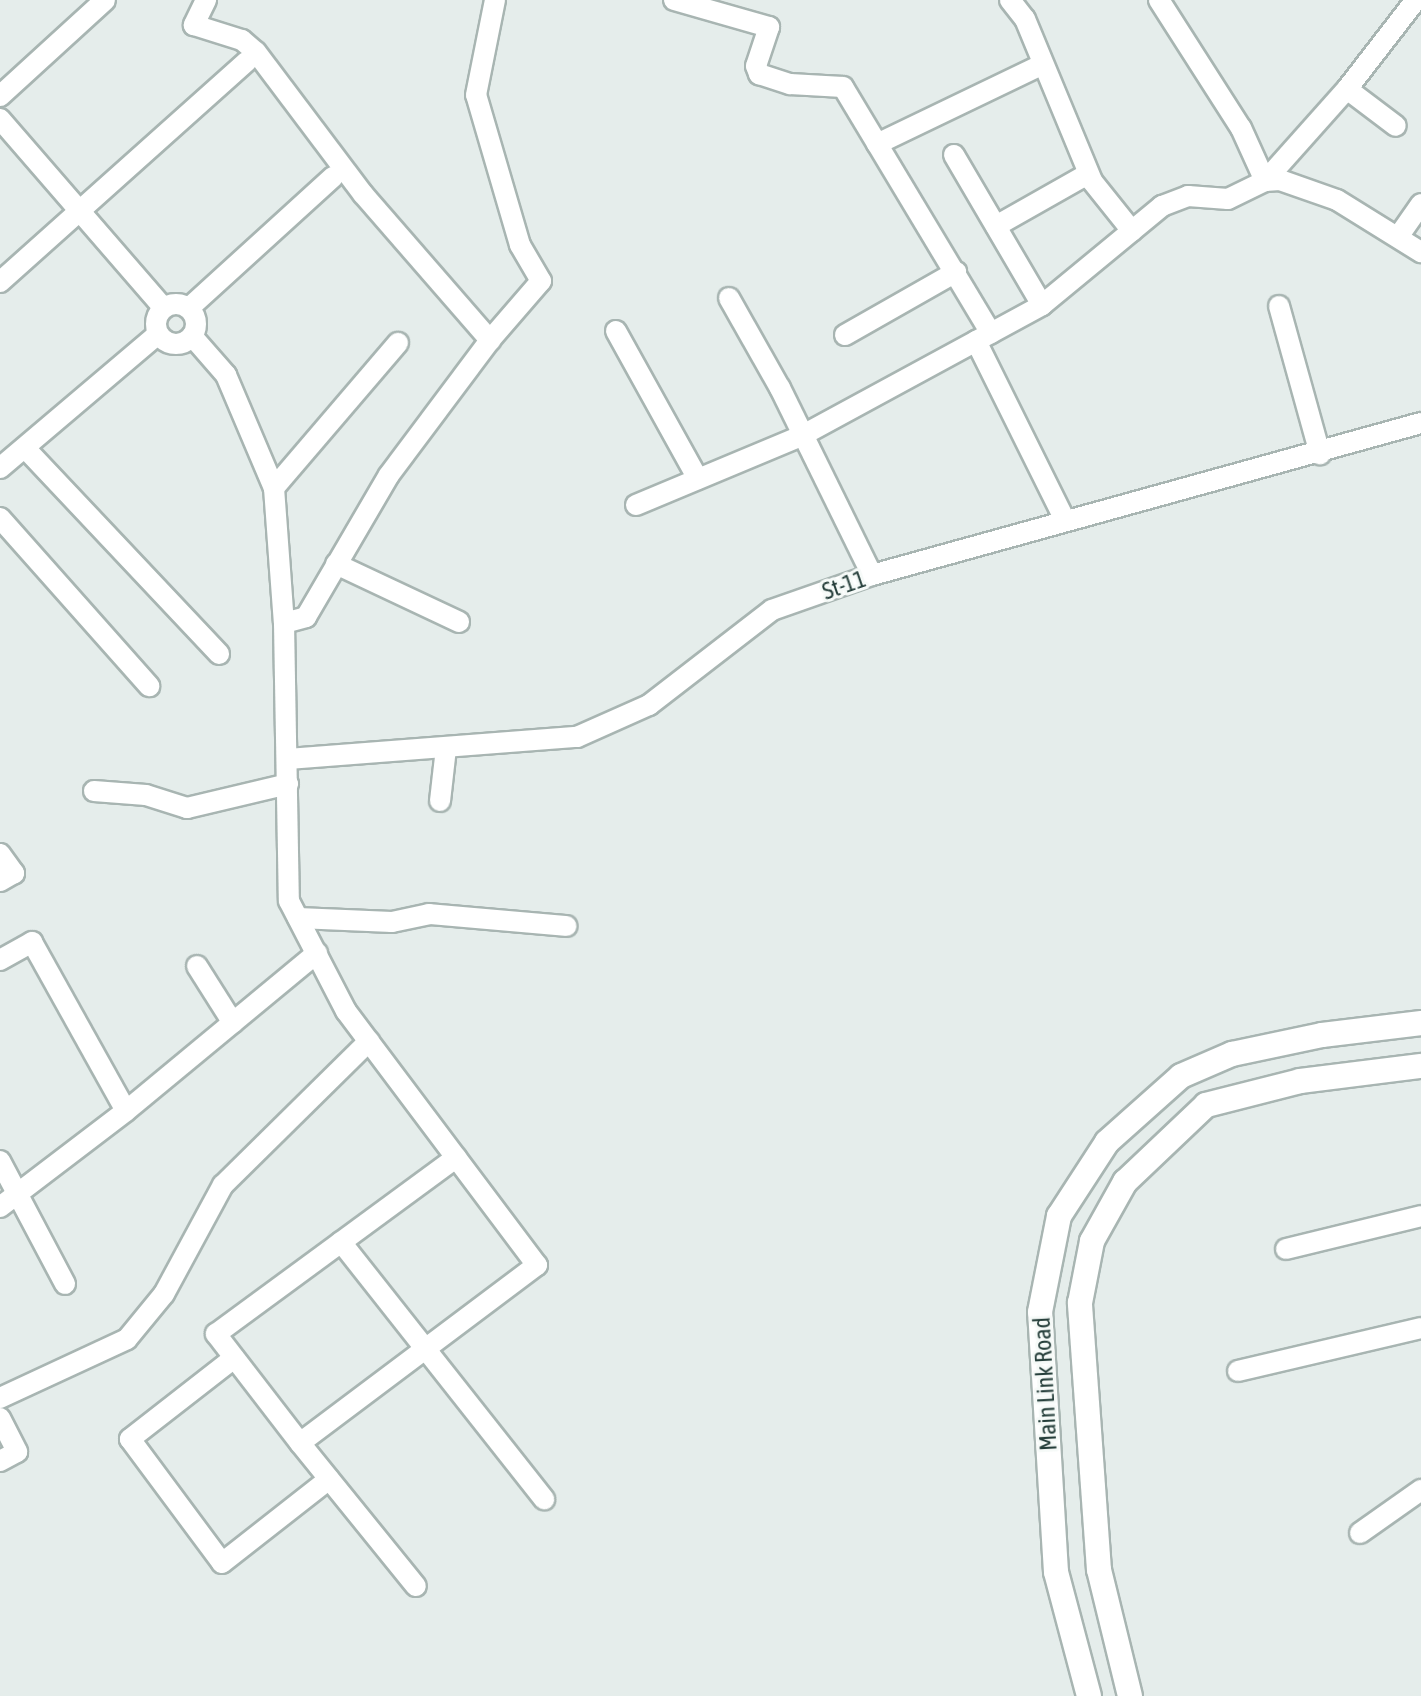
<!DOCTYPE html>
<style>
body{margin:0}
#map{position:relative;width:1421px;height:1696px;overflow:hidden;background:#e5edeb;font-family:"Asap Condensed",sans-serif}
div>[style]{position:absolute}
.roads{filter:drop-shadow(2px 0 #a8b5b2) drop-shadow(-2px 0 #a8b5b2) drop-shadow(0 2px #a8b5b2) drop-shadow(0 -2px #a8b5b2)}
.street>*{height:20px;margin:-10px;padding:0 10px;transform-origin:10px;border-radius:10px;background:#fff}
.street>.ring{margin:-10px;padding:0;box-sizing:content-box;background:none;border:20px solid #fff;border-radius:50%}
.secondary>*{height:24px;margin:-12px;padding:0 12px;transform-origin:12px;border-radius:12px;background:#fff}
span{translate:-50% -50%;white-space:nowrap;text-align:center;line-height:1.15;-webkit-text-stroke:6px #f6faf8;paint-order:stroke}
.street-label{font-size:24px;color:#253e3a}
</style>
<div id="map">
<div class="roads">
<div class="street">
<div style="left:206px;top:0;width:28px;rotate:116deg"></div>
<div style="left:194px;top:25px;width:50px;rotate:17.4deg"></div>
<div style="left:242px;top:40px;width:18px;rotate:41deg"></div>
<div style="left:256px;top:52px;width:178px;rotate:53deg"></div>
<div style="left:363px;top:194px;width:194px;rotate:49deg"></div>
<div style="left:674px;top:0;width:99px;rotate:15.9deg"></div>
<div style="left:769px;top:27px;width:41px;rotate:108.4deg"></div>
<div style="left:756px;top:66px;width:9px;rotate:69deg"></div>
<div style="left:759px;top:74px;width:33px;rotate:18deg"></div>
<div style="left:790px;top:84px;width:53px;rotate:3.2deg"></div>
<div style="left:843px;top:87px;width:287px;rotate:59deg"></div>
<div style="left:1010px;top:0;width:24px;rotate:52deg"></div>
<div style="left:1025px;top:19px;width:175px;rotate:67.5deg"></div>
<div style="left:1092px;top:181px;width:64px;rotate:51.3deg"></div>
<div style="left:1159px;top:0;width:152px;rotate:57.4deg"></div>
<div style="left:1241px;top:128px;width:58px;rotate:65.6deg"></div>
<div style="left:1265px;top:181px;width:15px;rotate:-4deg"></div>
<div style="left:1280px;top:180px;width:60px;rotate:19.3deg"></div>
<div style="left:1337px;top:200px;width:99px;rotate:31.8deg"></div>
<div style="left:1347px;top:89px;width:61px;rotate:37.1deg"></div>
<div style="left:0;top:96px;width:142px;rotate:-42.4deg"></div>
<div style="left:0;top:119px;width:249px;rotate:49.1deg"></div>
<div style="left:877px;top:144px;width:184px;rotate:-25.7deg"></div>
<div style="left:954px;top:155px;width:174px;rotate:59.6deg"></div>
<div style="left:996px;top:226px;width:106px;rotate:-29.5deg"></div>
<div style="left:1398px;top:237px;width:40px;rotate:-55.1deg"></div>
<div style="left:0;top:282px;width:331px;rotate:-41.8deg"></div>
<div style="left:729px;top:298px;width:103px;rotate:60.5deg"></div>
<div style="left:780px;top:388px;width:208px;rotate:63.8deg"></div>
<div class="ring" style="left:156px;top:304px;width:20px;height:20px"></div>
<div style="left:1279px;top:306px;width:154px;rotate:74.5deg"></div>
<div style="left:189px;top:308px;width:195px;rotate:-42.3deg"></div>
<div style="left:616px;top:331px;width:169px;rotate:61deg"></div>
<div style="left:845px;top:335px;width:128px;rotate:-29.6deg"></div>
<div style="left:192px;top:336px;width:52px;rotate:48.9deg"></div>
<div style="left:226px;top:375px;width:123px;rotate:67deg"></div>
<div style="left:274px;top:488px;width:135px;rotate:85.8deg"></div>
<div style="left:284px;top:623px;width:278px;rotate:89deg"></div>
<div style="left:289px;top:901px;width:124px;rotate:62.6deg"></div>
<div style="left:346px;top:1011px;width:318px;rotate:53.1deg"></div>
<div style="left:537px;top:1265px;width:296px;rotate:143.1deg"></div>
<div style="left:300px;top:1443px;width:138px;rotate:-127.6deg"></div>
<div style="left:216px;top:1334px;width:298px;rotate:-36.3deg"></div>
<div style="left:976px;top:341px;width:200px;rotate:63.6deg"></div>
<div style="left:25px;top:448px;width:283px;rotate:46.7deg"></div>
<div style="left:0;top:468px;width:207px;rotate:-40.3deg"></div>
<div style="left:274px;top:488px;width:191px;rotate:-49.5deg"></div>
<div style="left:636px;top:505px;width:181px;rotate:-22.7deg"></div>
<div style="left:803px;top:435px;width:272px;rotate:-28.5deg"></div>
<div style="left:1042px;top:305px;width:156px;rotate:-39.5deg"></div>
<div style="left:1162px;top:206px;width:28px;rotate:-21deg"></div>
<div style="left:1188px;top:196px;width:40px;rotate:4.3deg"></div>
<div style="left:1228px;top:199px;width:41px;rotate:-25.9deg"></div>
<div style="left:1265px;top:181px;width:123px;rotate:-48.3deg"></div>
<div style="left:1347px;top:89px;width:111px;rotate:-52.3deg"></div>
<div style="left:0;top:518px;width:225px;rotate:48.4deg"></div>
<div style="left:336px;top:564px;width:136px;rotate:25.2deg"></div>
<div style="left:284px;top:623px;width:23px;rotate:-15deg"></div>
<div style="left:306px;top:617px;width:164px;rotate:-59.7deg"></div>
<div style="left:389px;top:475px;width:169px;rotate:-53.2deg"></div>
<div style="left:490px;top:340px;width:78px;rotate:-49.2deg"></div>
<div style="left:541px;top:281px;width:42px;rotate:-120.3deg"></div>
<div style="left:520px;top:245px;width:156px;rotate:-106.3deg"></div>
<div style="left:476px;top:95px;width:97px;rotate:-78.7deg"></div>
<div style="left:288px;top:759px;width:290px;rotate:-4.4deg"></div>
<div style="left:577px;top:737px;width:79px;rotate:-24deg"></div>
<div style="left:649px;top:705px;width:155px;rotate:-37.7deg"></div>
<div style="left:772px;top:610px;width:106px;rotate:-19.3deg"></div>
<div style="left:872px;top:575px;width:570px;rotate:-15.48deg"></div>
<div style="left:94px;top:791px;width:52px;rotate:4.4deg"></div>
<div style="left:146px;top:795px;width:43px;rotate:17.6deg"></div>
<div style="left:187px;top:808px;width:104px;rotate:-13.4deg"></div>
<div style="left:440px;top:801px;width:53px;rotate:-83.5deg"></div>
<div style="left:0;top:854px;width:24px;rotate:54deg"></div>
<div style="left:14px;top:873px;width:16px;rotate:150deg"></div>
<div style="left:298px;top:918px;width:94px;rotate:2.4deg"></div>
<div style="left:392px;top:922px;width:38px;rotate:-12deg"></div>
<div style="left:429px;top:914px;width:138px;rotate:5deg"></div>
<div style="left:0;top:960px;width:37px;rotate:-29deg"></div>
<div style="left:32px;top:942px;width:193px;rotate:60.9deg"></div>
<div style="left:197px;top:966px;width:67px;rotate:57.7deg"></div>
<div style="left:0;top:1161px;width:139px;rotate:62.1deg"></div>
<div style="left:0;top:1207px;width:158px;rotate:-37.3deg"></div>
<div style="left:126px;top:1111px;width:248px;rotate:-39.6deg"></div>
<div style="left:341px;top:1242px;width:328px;rotate:51.7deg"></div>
<div style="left:1286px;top:1249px;width:139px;rotate:-13.7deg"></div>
<div style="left:234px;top:1358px;width:132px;rotate:142.1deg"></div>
<div style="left:130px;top:1439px;width:154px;rotate:53.4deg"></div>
<div style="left:222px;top:1563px;width:136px;rotate:-38.1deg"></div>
<div style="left:1238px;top:1371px;width:188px;rotate:-13.2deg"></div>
<div style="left:0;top:1398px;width:140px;rotate:-24.9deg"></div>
<div style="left:127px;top:1339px;width:58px;rotate:-50.6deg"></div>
<div style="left:164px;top:1294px;width:124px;rotate:-61.6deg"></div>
<div style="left:223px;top:1185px;width:205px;rotate:-44.6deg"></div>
<div style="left:0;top:1418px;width:38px;rotate:63deg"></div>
<div style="left:17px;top:1452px;width:19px;rotate:152deg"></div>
<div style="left:300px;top:1443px;width:184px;rotate:51deg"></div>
<div style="left:1360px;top:1533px;width:75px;rotate:-35.2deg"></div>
</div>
<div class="secondary">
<div style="left:1089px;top:1696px;width:128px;rotate:-104.9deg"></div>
<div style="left:1056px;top:1572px;width:260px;rotate:-93.5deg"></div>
<div style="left:1040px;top:1312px;width:98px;rotate:-78.8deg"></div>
<div style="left:1059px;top:1216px;width:88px;rotate:-57deg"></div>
<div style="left:1107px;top:1142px;width:99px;rotate:-41.7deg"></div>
<div style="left:1181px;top:1076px;width:56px;rotate:-23.3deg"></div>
<div style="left:1232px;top:1054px;width:92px;rotate:-11.9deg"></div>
<div style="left:1322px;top:1035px;width:100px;rotate:-6.9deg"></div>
<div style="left:1130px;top:1696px;width:130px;rotate:-103.8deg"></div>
<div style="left:1099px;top:1570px;width:268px;rotate:-94.1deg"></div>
<div style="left:1080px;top:1303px;width:63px;rotate:-79deg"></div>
<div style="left:1092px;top:1241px;width:68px;rotate:-60.8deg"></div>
<div style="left:1125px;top:1182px;width:112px;rotate:-43.5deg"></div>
<div style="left:1206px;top:1105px;width:97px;rotate:-14.3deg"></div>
<div style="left:1300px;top:1081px;width:122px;rotate:-7.1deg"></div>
</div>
</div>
<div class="street-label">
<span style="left:844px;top:585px;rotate:-19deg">St-11</span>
<span style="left:1045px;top:1384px;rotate:-93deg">Main Link Road</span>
</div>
</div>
